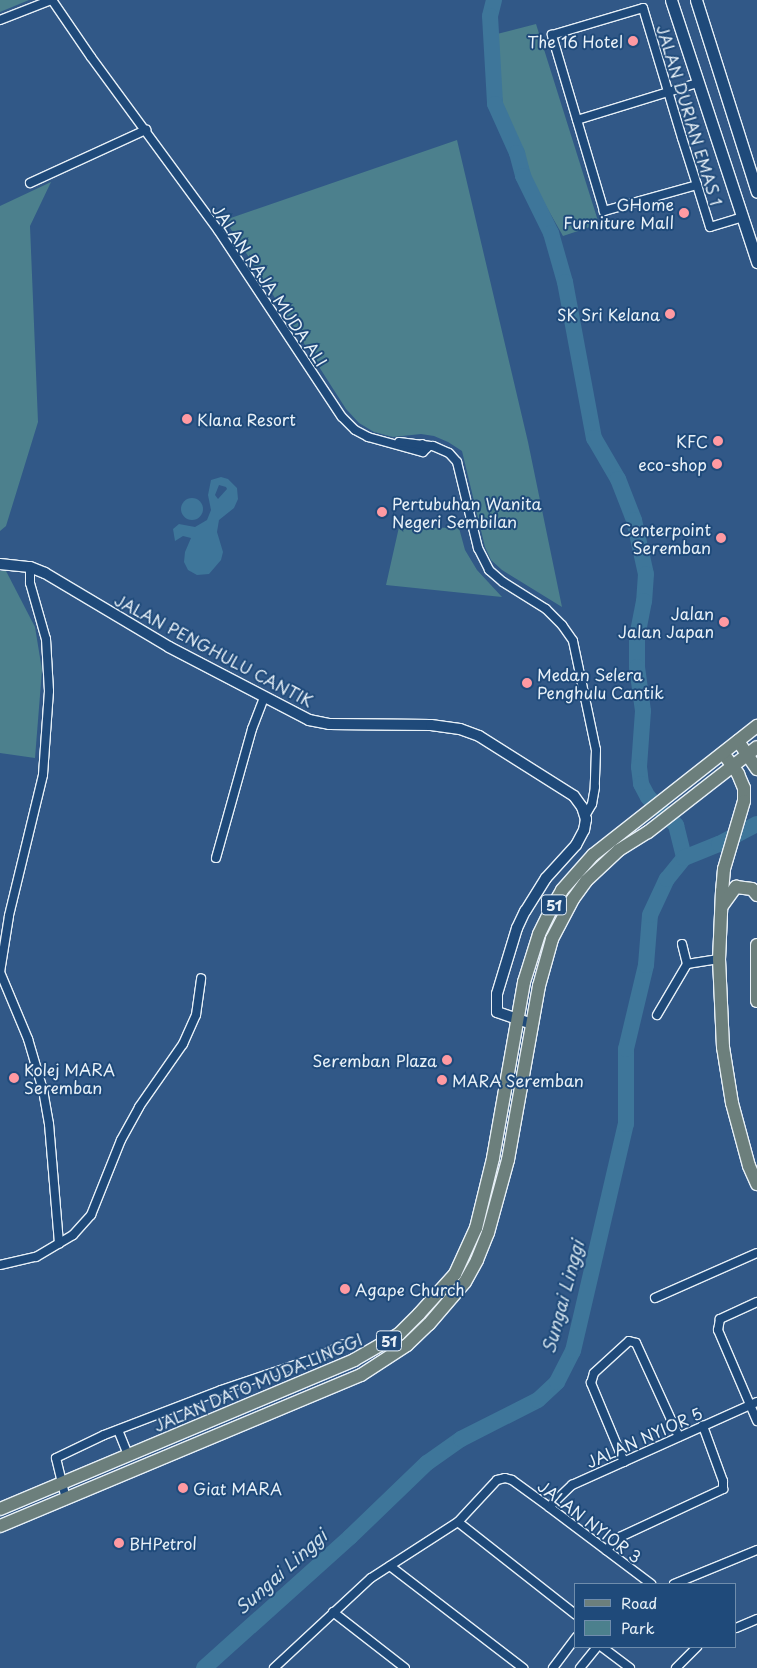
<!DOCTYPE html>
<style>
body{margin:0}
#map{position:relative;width:757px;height:1668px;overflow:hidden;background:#315887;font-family:"Playpen Sans",sans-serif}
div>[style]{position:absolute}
.green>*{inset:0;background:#4c808d}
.water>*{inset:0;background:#3e769a}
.round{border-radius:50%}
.river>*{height:16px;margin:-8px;padding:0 8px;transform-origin:8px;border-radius:8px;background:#3e769a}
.roads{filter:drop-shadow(1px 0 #e8f1f8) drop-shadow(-1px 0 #e8f1f8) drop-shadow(0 1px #e8f1f8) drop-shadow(0 -1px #e8f1f8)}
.minor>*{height:8px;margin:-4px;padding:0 4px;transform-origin:4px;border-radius:4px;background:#1f4a7a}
.tertiary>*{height:10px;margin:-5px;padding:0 5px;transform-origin:5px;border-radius:5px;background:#1f4a7a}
.secondary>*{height:11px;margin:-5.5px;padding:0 5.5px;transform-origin:5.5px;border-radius:5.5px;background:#1f4a7a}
.primary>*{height:12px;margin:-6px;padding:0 6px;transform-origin:6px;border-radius:6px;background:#6c7f7c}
.trunk>*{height:12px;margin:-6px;padding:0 6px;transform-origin:6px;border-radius:6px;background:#6c7f7c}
.dots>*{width:14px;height:14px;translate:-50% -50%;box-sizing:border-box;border:2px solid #1f4a7a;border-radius:50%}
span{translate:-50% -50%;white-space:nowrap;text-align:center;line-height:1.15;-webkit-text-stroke:4px #1f4a7a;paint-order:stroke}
.shield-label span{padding:1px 4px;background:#1f4a7a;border:1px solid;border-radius:4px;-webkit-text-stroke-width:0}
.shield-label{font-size:15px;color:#e8f1f8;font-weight:700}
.poi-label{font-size:16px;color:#e8f1f8}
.right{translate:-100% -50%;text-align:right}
.left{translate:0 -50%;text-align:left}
.street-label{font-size:16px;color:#e8f1f8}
.water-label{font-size:18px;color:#cedfea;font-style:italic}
.legend{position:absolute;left:574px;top:1583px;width:162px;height:65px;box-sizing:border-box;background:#1f4a7a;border:1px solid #6f8dac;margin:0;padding:6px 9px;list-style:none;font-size:15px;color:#e8f1f8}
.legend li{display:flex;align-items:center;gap:10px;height:25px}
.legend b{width:25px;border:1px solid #6f8dac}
</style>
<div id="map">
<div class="green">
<div style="clip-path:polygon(0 0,29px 0,0 12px)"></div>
<div style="clip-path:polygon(536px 24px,599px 224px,563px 236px,529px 176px,520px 144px,503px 108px,502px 97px,497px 34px)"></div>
<div style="clip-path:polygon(457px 140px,528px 442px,562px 607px,502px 570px,491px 560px,485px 547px,462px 451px,448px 442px,434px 436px,421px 434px,393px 437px,374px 432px,359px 423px,346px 409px,225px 220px)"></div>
<div style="clip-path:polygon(51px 182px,30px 226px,38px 422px,6px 526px,0 531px,0 206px)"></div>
<div style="clip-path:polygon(399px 527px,459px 528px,465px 550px,477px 570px,502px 597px,386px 585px)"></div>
<div style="clip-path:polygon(0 571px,6px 571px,35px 627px,42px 670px,35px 758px,0 753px)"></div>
</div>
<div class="water">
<div style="clip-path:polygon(evenodd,221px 477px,228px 479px,237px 488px,238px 499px,234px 508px,219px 520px,217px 532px,223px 552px,221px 560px,209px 574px,197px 575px,188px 570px,184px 562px,185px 552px,191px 538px,183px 536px,175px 541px,173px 529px,179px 524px,195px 527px,207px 520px,211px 510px,208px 495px,211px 480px,221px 477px,219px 485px,226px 487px,227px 489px,218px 499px,215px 495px,219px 485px)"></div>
<div class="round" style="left:181px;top:498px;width:22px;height:22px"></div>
</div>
<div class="river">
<div style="left:494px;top:0;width:16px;rotate:104deg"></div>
<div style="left:490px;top:16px;width:88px;rotate:86.7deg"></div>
<div style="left:495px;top:104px;width:54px;rotate:65.8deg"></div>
<div style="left:517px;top:153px;width:24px;rotate:75deg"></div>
<div style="left:523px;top:176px;width:64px;rotate:63.8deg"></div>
<div style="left:551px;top:233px;width:51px;rotate:74.1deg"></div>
<div style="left:565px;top:282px;width:159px;rotate:79.5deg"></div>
<div style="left:594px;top:438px;width:48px;rotate:59.7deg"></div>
<div style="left:618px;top:479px;width:44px;rotate:68.7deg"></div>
<div style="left:634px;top:520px;width:55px;rotate:77.5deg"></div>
<div style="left:646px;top:574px;width:27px;rotate:94deg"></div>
<div style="left:644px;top:601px;width:37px;rotate:101deg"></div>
<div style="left:637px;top:637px;width:30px;rotate:90deg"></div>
<div style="left:637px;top:667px;width:44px;rotate:82.2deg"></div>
<div style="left:643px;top:711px;width:56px;rotate:94.1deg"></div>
<div style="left:639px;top:767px;width:17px;rotate:83deg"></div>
<div style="left:641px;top:784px;width:15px;rotate:62deg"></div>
<div style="left:648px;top:797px;width:40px;rotate:45deg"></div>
<div style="left:676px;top:825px;width:34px;rotate:76deg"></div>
<div style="left:204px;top:1668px;width:196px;rotate:-41.9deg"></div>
<div style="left:350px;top:1537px;width:107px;rotate:-43.9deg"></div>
<div style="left:427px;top:1463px;width:42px;rotate:-35.2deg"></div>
<div style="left:461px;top:1439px;width:86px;rotate:-26.9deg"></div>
<div style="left:538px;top:1400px;width:26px;rotate:-43deg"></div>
<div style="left:557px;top:1382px;width:35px;rotate:-63deg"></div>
<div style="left:573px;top:1351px;width:233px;rotate:-76.9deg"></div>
<div style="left:626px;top:1124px;width:75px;rotate:-90deg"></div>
<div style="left:626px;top:1049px;width:86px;rotate:-76.6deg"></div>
<div style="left:646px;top:965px;width:50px;rotate:-85.4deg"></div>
<div style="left:650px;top:915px;width:40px;rotate:-65deg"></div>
<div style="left:667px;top:879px;width:27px;rotate:-51deg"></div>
<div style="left:684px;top:858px;width:38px;rotate:-22deg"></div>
<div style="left:719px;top:844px;width:43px;rotate:-27.8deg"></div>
</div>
<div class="roads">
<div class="minor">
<div style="left:52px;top:0;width:69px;rotate:55.6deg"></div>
<div style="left:91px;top:57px;width:215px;rotate:53.7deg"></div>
<div style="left:218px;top:230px;width:224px;rotate:56.5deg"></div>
<div style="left:342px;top:417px;width:18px;rotate:45deg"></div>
<div style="left:355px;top:430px;width:15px;rotate:28deg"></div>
<div style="left:368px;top:437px;width:57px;rotate:15.3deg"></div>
<div style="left:423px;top:452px;width:6px;rotate:-45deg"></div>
<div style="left:427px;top:448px;width:6px;rotate:-141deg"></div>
<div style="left:0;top:20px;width:55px;rotate:-21.4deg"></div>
<div style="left:577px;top:120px;width:126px;rotate:-17.1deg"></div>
<div style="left:30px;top:183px;width:128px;rotate:-24.6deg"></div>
<div style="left:697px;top:185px;width:97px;rotate:164.4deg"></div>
<div style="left:604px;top:211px;width:184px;rotate:-106.5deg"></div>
<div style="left:552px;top:35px;width:95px;rotate:-16.5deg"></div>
<div style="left:643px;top:8px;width:136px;rotate:73.3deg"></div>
<div style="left:682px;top:138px;width:49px;rotate:72.3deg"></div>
<div style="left:697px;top:185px;width:44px;rotate:72.8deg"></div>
<div style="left:710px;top:227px;width:34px;rotate:-17deg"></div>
<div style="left:399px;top:442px;width:34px;rotate:7deg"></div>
<div style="left:433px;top:446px;width:17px;rotate:24deg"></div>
<div style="left:449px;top:453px;width:12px;rotate:48deg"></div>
<div style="left:457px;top:462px;width:89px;rotate:76.3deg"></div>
<div style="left:478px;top:548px;width:25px;rotate:63deg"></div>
<div style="left:489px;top:570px;width:18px;rotate:41deg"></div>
<div style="left:503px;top:582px;width:51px;rotate:32.1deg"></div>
<div style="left:546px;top:609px;width:23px;rotate:45deg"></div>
<div style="left:562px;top:625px;width:19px;rotate:55deg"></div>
<div style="left:573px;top:641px;width:111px;rotate:78.1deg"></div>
<div style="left:596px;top:750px;width:37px;rotate:92deg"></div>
<div style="left:595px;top:787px;width:17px;rotate:100deg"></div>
<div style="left:592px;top:804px;width:14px;rotate:120deg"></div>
<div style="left:30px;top:567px;width:16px;rotate:90deg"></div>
<div style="left:30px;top:583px;width:58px;rotate:74.1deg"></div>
<div style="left:46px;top:639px;width:52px;rotate:86.7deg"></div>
<div style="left:49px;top:691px;width:84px;rotate:94.1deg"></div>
<div style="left:43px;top:775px;width:145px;rotate:103.6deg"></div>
<div style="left:9px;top:916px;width:57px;rotate:99.1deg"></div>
<div style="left:0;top:972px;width:73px;rotate:67.3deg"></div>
<div style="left:28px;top:1039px;width:53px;rotate:73.6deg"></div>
<div style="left:43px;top:1090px;width:35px;rotate:80deg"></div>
<div style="left:49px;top:1124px;width:120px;rotate:85.2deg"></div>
<div style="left:216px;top:858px;width:134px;rotate:-74.4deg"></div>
<div style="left:252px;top:729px;width:34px;rotate:-69deg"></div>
<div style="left:682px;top:944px;width:21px;rotate:76deg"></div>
<div style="left:657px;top:1015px;width:59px;rotate:-59.5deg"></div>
<div style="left:687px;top:964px;width:32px;rotate:-9deg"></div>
<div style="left:0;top:1265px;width:37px;rotate:-13deg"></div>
<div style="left:36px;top:1257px;width:43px;rotate:-30.7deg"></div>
<div style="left:73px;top:1235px;width:27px;rotate:-48deg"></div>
<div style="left:91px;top:1215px;width:81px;rotate:-68.2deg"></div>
<div style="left:121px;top:1140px;width:38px;rotate:-61deg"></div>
<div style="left:139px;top:1107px;width:77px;rotate:-55.1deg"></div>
<div style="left:183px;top:1044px;width:32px;rotate:-66deg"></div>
<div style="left:196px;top:1015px;width:37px;rotate:-82deg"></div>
<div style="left:655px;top:1298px;width:111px;rotate:-23.8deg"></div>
<div style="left:757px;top:1302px;width:41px;rotate:155.3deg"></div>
<div style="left:720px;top:1319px;width:11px;rotate:100deg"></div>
<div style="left:718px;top:1330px;width:99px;rotate:66.8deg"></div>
<div style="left:118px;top:1430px;width:27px;rotate:68deg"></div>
<div style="left:624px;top:1462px;width:86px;rotate:-112.7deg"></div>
<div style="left:591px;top:1383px;width:10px;rotate:-73deg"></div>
<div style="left:594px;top:1373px;width:47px;rotate:-42.4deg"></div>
<div style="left:629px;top:1341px;width:7px;rotate:16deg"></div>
<div style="left:636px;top:1343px;width:103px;rotate:65.4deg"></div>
<div style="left:66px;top:1499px;width:42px;rotate:-103.7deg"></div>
<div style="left:56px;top:1458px;width:53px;rotate:-25.6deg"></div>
<div style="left:104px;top:1435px;width:125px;rotate:-21deg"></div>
<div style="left:221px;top:1390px;width:103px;rotate:-18.6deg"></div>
<div style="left:319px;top:1357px;width:27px;rotate:-28deg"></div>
<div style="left:549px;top:1507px;width:32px;rotate:-44deg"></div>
<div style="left:572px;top:1485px;width:203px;rotate:-24.2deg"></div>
<div style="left:458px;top:1522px;width:150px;rotate:38.2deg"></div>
<div style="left:606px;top:1550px;width:19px;rotate:-43deg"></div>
<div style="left:620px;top:1537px;width:114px;rotate:-25deg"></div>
<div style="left:723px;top:1489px;width:8px;rotate:-90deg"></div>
<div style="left:723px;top:1481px;width:59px;rotate:-110deg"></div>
<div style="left:390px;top:1566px;width:168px;rotate:37.5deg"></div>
<div style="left:674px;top:1584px;width:90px;rotate:-22.3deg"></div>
<div style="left:333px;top:1612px;width:91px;rotate:37.9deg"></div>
<div style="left:736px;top:1628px;width:23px;rotate:-23deg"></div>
<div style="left:602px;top:1647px;width:35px;rotate:37deg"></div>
<div style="left:274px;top:1668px;width:132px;rotate:-42.9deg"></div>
<div style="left:371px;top:1578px;width:103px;rotate:-32.8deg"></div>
<div style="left:458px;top:1522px;width:57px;rotate:-47.1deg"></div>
<div style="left:497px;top:1480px;width:8px;rotate:-14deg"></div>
<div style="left:505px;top:1478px;width:7px;rotate:16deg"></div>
<div style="left:512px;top:1480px;width:46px;rotate:36.1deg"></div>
<div style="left:549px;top:1507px;width:128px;rotate:37deg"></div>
<div style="left:553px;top:1668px;width:39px;rotate:-53deg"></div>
<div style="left:580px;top:1668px;width:27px;rotate:-51deg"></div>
<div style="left:676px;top:1668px;width:30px;rotate:-45deg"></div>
</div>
<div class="tertiary">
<div style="left:0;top:564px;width:30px;rotate:6deg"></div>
<div style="left:30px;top:567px;width:16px;rotate:22deg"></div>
<div style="left:45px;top:573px;width:144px;rotate:30.8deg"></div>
<div style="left:169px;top:647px;width:158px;rotate:27.5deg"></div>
<div style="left:309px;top:720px;width:20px;rotate:11deg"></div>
<div style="left:329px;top:724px;width:102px;rotate:0.6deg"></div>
<div style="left:431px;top:725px;width:29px;rotate:8deg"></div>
<div style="left:460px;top:729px;width:20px;rotate:20deg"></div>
<div style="left:479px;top:736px;width:112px;rotate:32.3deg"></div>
<div style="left:574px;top:796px;width:14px;rotate:54deg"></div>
<div style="left:582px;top:807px;width:13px;rotate:72deg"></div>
<div style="left:586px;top:819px;width:11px;rotate:100deg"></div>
<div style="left:584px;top:830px;width:17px;rotate:118deg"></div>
<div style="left:576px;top:845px;width:45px;rotate:132.3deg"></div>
<div style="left:546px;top:878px;width:39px;rotate:122deg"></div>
<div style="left:525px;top:911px;width:19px;rotate:115deg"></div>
<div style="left:517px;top:928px;width:69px;rotate:106.9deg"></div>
<div style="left:497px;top:994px;width:18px;rotate:90deg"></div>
<div style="left:497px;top:1012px;width:37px;rotate:19deg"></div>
</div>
<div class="secondary">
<div style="left:671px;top:0;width:276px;rotate:71.8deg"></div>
<div style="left:696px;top:0;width:201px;rotate:72.4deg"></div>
</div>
<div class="primary">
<div style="left:738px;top:741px;width:34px;rotate:56deg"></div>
<div style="left:723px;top:753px;width:26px;rotate:54deg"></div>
<div style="left:738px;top:774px;width:15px;rotate:67deg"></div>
<div style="left:744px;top:788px;width:13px;rotate:90deg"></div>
<div style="left:744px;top:801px;width:71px;rotate:106.4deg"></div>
<div style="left:724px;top:869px;width:22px;rotate:95deg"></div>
<div style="left:722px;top:891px;width:68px;rotate:92.5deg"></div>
<div style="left:719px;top:959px;width:88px;rotate:87.4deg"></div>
<div style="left:723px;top:1047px;width:57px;rotate:80.9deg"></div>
<div style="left:732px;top:1103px;width:65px;rotate:74.9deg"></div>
<div style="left:749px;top:1166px;width:20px;rotate:66deg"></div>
<div style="left:722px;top:906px;width:24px;rotate:-54deg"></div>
<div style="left:736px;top:887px;width:16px;rotate:7deg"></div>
<div style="left:752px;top:889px;width:8px;rotate:50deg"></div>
<div style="left:757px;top:945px;width:56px;rotate:90deg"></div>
</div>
<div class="trunk">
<div style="left:0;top:1509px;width:384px;rotate:-22.8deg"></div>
<div style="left:354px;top:1360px;width:52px;rotate:-30deg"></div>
<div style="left:399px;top:1334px;width:28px;rotate:-45deg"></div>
<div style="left:419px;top:1314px;width:54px;rotate:-48deg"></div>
<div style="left:455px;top:1274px;width:51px;rotate:-65.5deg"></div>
<div style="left:476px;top:1228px;width:72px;rotate:-76.3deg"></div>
<div style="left:493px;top:1158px;width:179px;rotate:-80deg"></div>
<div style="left:524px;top:982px;width:50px;rotate:-72.6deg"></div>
<div style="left:539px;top:934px;width:25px;rotate:-64deg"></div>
<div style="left:550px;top:911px;width:24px;rotate:-60deg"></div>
<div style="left:562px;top:890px;width:47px;rotate:-48.5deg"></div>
<div style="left:593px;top:855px;width:209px;rotate:-38.2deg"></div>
<div style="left:0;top:1526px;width:391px;rotate:-22.7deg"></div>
<div style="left:361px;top:1375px;width:55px;rotate:-33.1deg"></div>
<div style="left:407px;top:1345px;width:30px;rotate:-44deg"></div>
<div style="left:429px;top:1324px;width:55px;rotate:-49.4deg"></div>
<div style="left:465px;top:1282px;width:25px;rotate:-61deg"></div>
<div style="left:477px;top:1260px;width:29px;rotate:-68deg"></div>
<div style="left:488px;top:1233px;width:76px;rotate:-74.7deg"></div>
<div style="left:508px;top:1160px;width:177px;rotate:-79.9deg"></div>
<div style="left:539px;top:986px;width:49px;rotate:-74.5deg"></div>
<div style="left:552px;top:939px;width:45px;rotate:-62.3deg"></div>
<div style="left:573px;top:899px;width:22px;rotate:-54deg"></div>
<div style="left:586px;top:881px;width:45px;rotate:-43.2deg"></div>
<div style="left:619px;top:850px;width:34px;rotate:-32deg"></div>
<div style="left:648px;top:832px;width:138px;rotate:-37.9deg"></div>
</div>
</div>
<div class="dots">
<div style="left:633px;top:41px;background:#ff9aa2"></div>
<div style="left:684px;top:213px;background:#ff9aa2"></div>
<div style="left:670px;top:314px;background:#ff9aa2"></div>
<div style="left:187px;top:419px;background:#ff9aa2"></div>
<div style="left:718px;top:441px;background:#ff9aa2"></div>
<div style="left:717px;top:464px;background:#ff9aa2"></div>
<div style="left:382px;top:512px;background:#ff9aa2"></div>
<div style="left:721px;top:538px;background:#ff9aa2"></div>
<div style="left:724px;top:622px;background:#ff9aa2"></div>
<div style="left:527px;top:683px;background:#ff9aa2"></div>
<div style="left:447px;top:1060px;background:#ff9aa2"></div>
<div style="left:14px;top:1078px;background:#ff9aa2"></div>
<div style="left:442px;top:1080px;background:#ff9aa2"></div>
<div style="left:345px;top:1289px;background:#ff9aa2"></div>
<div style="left:183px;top:1488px;background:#ff9aa2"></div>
<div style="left:119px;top:1543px;background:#ff9aa2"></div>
</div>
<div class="shield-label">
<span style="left:554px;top:905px">51</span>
<span style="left:389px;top:1341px">51</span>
</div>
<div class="poi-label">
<span class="right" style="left:623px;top:41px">The 16 Hotel</span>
<span class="right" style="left:674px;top:213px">GHome<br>Furniture Mall</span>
<span class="right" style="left:660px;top:314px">SK Sri Kelana</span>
<span class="left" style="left:197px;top:419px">Klana Resort</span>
<span class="right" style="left:708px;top:441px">KFC</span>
<span class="right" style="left:707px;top:464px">eco-shop</span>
<span class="left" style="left:392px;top:512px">Pertubuhan Wanita<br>Negeri Sembilan</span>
<span class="right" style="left:711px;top:538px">Centerpoint<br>Seremban</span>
<span class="right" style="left:714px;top:622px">Jalan<br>Jalan Japan</span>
<span class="left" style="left:537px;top:683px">Medan Selera<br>Penghulu Cantik</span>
<span class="right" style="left:437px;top:1060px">Seremban Plaza</span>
<span class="left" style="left:24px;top:1078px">Kolej MARA<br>Seremban</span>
<span class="left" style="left:452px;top:1080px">MARA Seremban</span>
<span class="left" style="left:355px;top:1289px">Agape Church</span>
<span class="left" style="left:193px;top:1488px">Giat MARA</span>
<span class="left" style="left:129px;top:1543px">BHPetrol</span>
</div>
<div class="street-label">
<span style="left:690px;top:115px;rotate:73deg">JALAN DURIAN EMAS 1</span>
<span style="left:270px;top:285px;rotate:56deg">JALAN RAJA MUDA ALI</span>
<span style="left:214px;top:650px;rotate:28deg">JALAN PENGHULU CANTIK</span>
<span style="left:258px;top:1382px;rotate:-23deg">JALAN DATO MUDA LINGGI</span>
<span style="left:644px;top:1437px;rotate:-24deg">JALAN NYIOR 5</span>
<span style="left:590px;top:1521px;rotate:37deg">JALAN NYIOR 3</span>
</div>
<div class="water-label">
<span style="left:563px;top:1297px;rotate:-75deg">Sungai Linggi</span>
<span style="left:281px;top:1572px;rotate:-42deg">Sungai Linggi</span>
</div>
<ul class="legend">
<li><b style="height:6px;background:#6c7f7c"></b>Road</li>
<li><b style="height:14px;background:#4c808d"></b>Park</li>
</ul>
</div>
